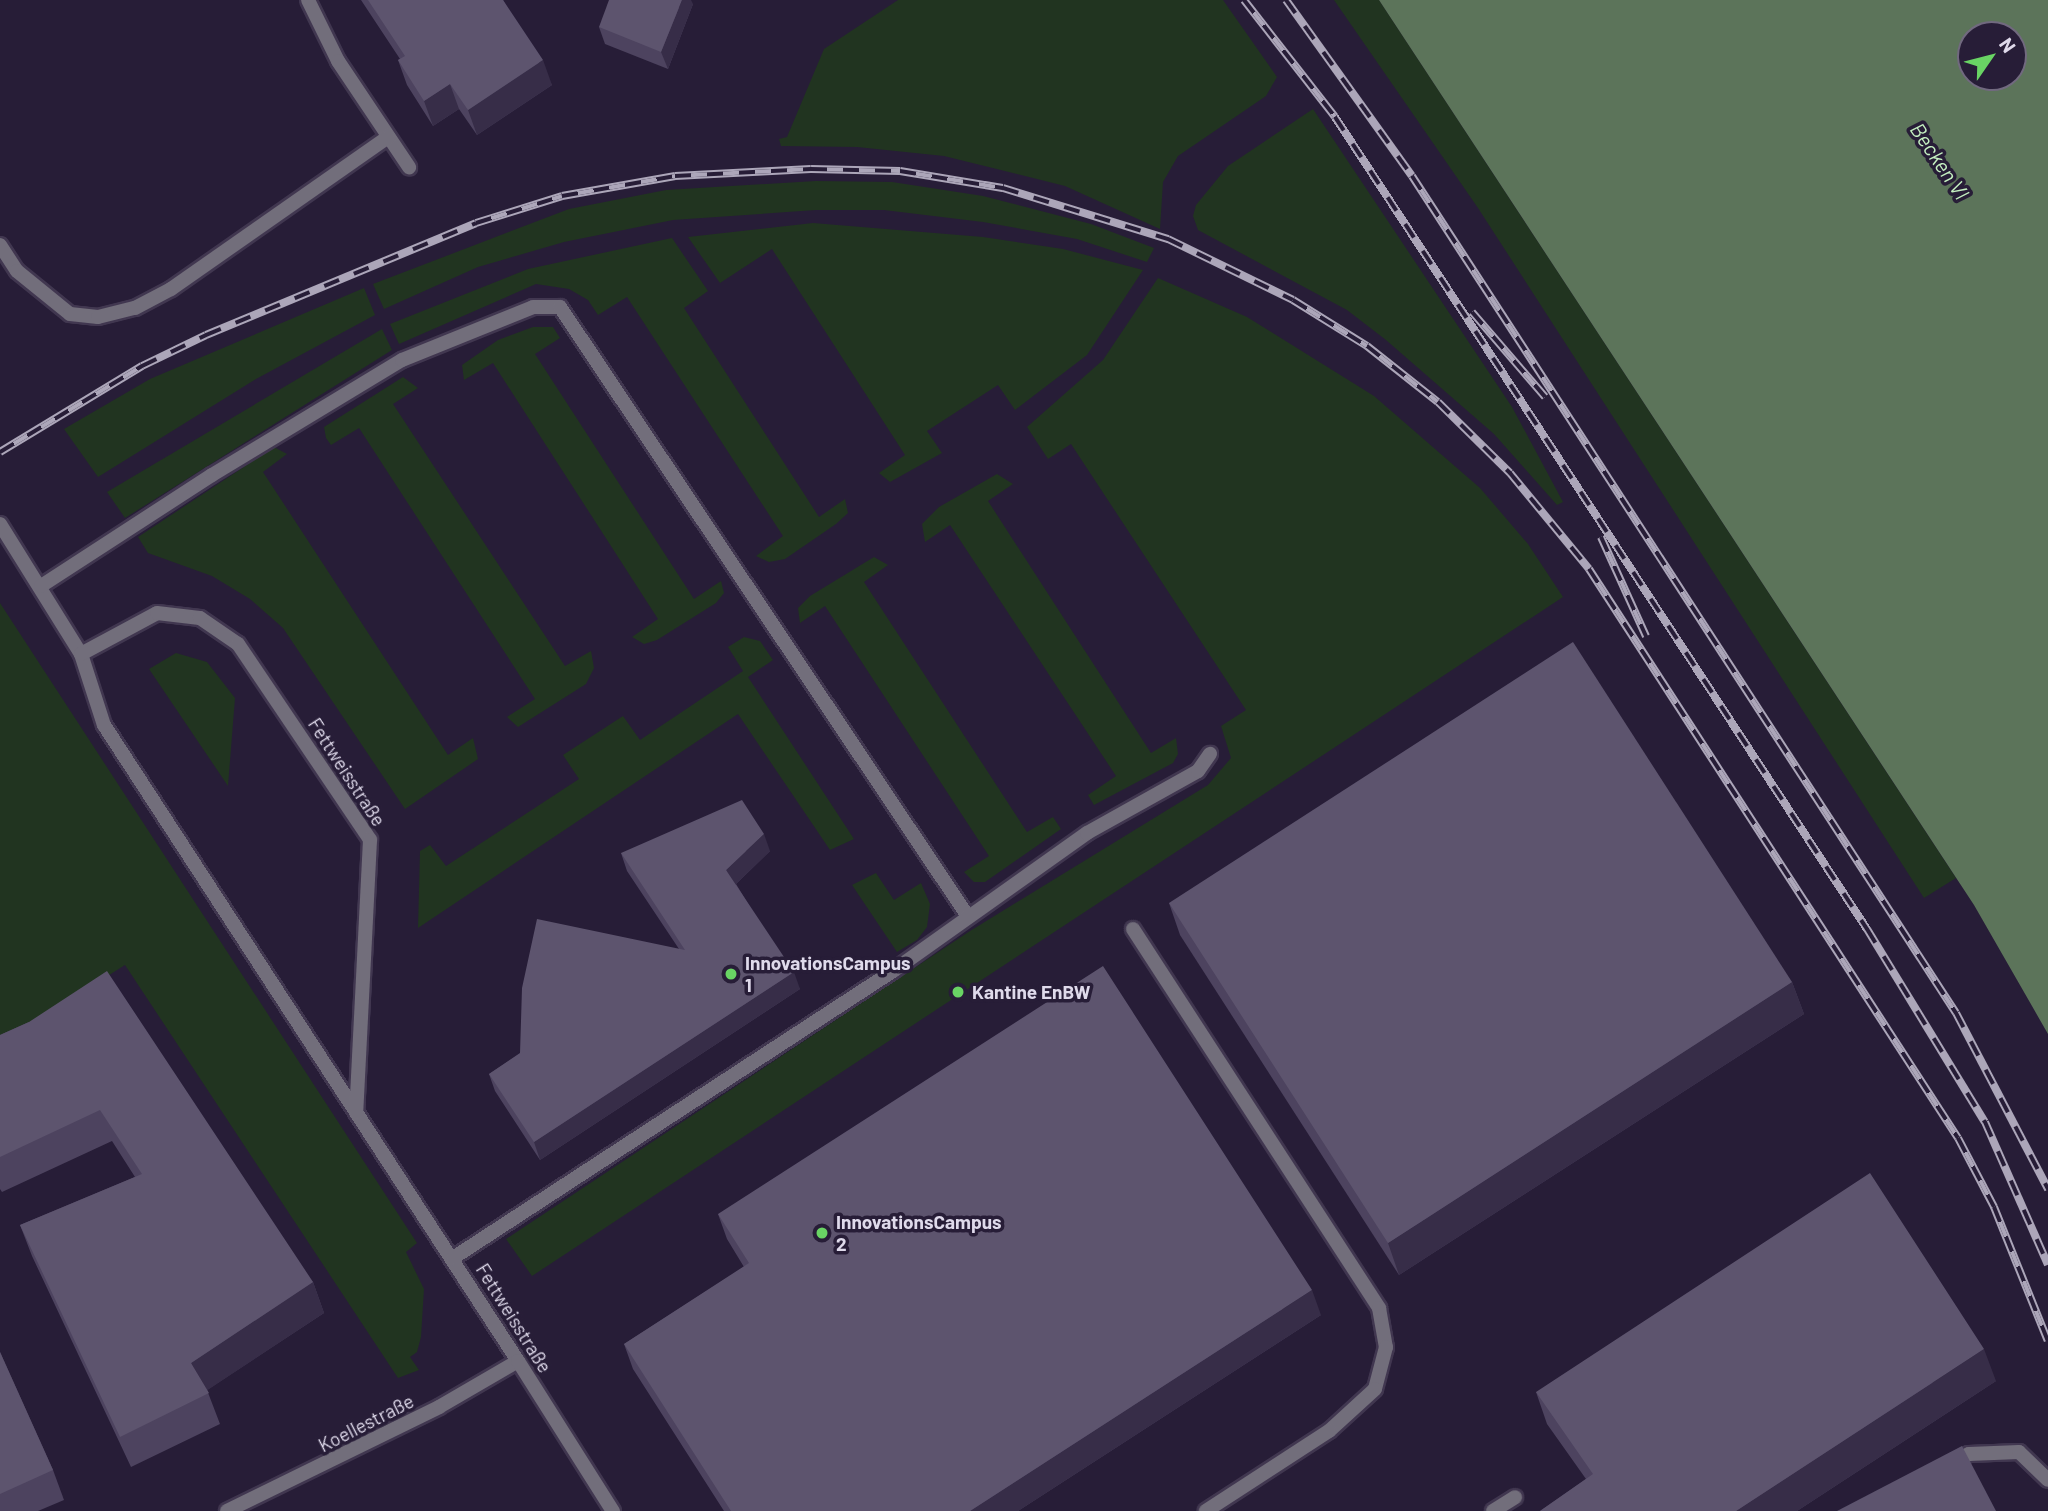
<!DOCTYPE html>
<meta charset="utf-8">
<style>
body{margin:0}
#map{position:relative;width:2048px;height:1511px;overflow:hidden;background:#271d37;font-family:Barlow,sans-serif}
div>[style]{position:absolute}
.green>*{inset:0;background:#213420}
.water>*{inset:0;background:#5c745a}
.roads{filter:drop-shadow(2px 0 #413750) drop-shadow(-2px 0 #413750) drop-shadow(0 2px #413750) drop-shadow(0 -2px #413750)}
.lane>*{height:14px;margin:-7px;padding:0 7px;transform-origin:7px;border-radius:7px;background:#726e7b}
.street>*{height:14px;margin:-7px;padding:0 7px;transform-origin:7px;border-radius:7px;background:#726e7b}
.rail>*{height:8px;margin-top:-4px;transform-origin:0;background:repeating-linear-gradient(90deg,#271d37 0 16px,#aca6b9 0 32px);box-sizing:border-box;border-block:2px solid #aca6b9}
.wall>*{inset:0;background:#4d435f}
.shaded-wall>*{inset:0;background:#372d48}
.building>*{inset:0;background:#5d546e}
.dots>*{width:19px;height:19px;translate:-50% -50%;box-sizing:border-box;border:4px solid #271d37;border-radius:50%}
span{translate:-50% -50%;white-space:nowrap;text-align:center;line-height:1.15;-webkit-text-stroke:7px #271d37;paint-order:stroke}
.street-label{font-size:19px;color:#dfdaeb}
.poi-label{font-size:19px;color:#dfdaeb;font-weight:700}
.left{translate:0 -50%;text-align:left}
.water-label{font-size:21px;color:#c5f1c1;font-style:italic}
.north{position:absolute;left:1957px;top:21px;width:70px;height:70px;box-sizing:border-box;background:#271d37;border:2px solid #71697f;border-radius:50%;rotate:55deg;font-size:19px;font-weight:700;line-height:28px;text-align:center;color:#dfdaeb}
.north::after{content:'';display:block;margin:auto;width:24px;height:32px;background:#69d464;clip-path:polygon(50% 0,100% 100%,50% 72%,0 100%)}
</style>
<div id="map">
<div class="green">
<div style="clip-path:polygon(898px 0,1223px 0,1277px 77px,1266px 96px,1178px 156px,1163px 182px,1160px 229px,1065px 186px,944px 156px,857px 147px,781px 146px,779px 139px,787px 137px,824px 49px)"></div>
<div style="clip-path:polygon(1334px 0,1379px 0,1956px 878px,1924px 898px,1478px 208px)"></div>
<div style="clip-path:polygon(1313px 109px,1512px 407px,1563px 502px,1557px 505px,1494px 434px,1386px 340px,1347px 310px,1198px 230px,1193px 216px,1196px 205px,1228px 166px)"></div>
<div style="clip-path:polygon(816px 181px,892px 182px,983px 196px,1091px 224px,1154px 248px,1147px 262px,1077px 239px,983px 222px,884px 210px,816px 210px,673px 220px,564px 242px,478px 267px,384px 309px,373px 284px,569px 209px,666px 190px)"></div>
<div style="clip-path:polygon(813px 223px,983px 237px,1063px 249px,1143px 270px,1087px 355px,1015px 410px,998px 385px,927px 431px,942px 453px,890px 482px,879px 473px,905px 455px,772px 249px,720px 283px,688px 237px)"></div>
<div style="clip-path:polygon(672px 238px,708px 291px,684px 308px,819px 517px,845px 499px,848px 513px,836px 524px,785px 559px,769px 562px,756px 556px,783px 536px,627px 297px,598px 315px,588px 300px,569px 289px,536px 284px,399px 344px,390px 324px,528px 269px)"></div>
<div style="clip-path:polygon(1158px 278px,1247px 317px,1374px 396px,1480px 488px,1528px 544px,1563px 597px,532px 1276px,506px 1239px,970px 931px,1208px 785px,1231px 758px,1221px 726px,1246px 710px,1071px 444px,1048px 459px,1027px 427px,1103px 360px)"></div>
<div style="clip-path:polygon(364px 288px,375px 315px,256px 379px,98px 477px,64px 429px,150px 379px)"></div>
<div style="clip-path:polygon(533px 327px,553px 327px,560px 338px,535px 354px,694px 599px,721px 581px,724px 593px,716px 603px,657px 640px,644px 644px,632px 637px,658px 619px,493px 363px,464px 380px,462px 365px,498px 340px)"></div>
<div style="clip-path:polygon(382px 329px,392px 350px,125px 518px,107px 492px)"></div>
<div style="clip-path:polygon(403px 377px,418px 388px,393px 404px,565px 666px,591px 651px,594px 668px,586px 684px,518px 727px,507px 717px,535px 699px,359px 428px,331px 445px,326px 438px,324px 427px)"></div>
<div style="clip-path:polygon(274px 447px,287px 454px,263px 472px,448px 755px,473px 738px,478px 759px,405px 809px,283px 628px,250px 599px,212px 576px,148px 553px,138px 537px)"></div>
<div style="clip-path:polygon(997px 474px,1013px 484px,988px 501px,1151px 753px,1176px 738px,1178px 754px,1173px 763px,1094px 805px,1088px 795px,1116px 776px,950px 525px,925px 542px,922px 524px,939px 507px)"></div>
<div style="clip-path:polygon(874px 557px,888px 565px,864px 582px,1027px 832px,1053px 817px,1061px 829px,985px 882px,974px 882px,964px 872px,989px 856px,825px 606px,800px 623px,798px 608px,810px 596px)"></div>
<div style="clip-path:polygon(0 603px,417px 1243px,406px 1252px,424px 1289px,421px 1337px,417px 1352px,410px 1357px,419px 1370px,398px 1378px,125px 965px,0 1044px)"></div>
<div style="clip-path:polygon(744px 637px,760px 641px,773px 660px,748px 677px,854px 839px,830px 850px,738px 714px,418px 928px,420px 851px,430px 845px,446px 866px,579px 779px,563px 755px,623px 716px,640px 740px,743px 671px,728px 647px)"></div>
<div style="clip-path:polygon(176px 653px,207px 662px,235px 698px,228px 786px,149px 669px)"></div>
<div style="clip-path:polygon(876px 873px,894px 900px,921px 883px,930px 904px,927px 927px,917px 940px,897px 952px,852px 885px)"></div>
</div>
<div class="water">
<div style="clip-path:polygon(evenodd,1379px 0,2048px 0,2048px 1034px,1974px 905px,1379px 0,1971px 35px,2013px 35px,2013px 77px,1971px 77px,1971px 35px)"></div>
</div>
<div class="roads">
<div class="lane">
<div style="left:308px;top:0;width:68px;rotate:63.8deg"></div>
<div style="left:338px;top:61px;width:128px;rotate:56.2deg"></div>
<div style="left:0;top:245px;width:31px;rotate:57deg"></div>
<div style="left:17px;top:271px;width:68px;rotate:39.1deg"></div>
<div style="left:70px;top:314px;width:28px;rotate:6deg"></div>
<div style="left:98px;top:317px;width:38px;rotate:-14deg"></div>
<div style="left:135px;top:308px;width:41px;rotate:-27.8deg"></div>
<div style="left:171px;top:289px;width:265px;rotate:-35deg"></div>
<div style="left:0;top:524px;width:153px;rotate:58.1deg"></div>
<div style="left:81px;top:654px;width:75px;rotate:72.1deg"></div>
<div style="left:104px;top:725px;width:759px;rotate:56.94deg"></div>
<div style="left:41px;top:586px;width:204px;rotate:-33deg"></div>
<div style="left:212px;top:475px;width:222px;rotate:-31.2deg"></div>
<div style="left:402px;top:360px;width:141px;rotate:-22deg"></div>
<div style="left:533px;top:307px;width:27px"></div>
<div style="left:560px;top:307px;width:732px;rotate:56.2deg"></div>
<div style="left:81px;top:654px;width:86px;rotate:-28.3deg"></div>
<div style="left:157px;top:613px;width:43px;rotate:6.6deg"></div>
<div style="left:200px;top:618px;width:46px;rotate:34.4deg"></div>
<div style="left:238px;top:644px;width:236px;rotate:56deg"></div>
<div style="left:370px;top:840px;width:273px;rotate:92.9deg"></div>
<div style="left:1133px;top:929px;width:452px;rotate:57deg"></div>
<div style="left:1379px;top:1308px;width:40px;rotate:80deg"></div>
<div style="left:1386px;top:1347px;width:43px;rotate:104.7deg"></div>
<div style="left:1375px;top:1389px;width:62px;rotate:137.6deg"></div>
<div style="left:1329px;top:1431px;width:147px;rotate:147deg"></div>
<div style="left:453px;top:1258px;width:525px;rotate:-33.12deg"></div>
<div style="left:893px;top:971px;width:238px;rotate:-35.4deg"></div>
<div style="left:1087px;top:833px;width:127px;rotate:-29.2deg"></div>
<div style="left:1198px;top:771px;width:21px;rotate:-55deg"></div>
<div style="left:1951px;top:1463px;width:20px;rotate:-27deg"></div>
<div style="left:1969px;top:1454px;width:50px;rotate:-2.3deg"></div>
<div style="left:2019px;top:1452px;width:40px;rotate:44deg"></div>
<div style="left:1493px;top:1511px;width:26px;rotate:-32deg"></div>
</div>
<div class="street">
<div style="left:227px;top:1511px;width:236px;rotate:-26.1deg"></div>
<div style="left:439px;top:1407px;width:91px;rotate:-30.2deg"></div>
<div style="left:518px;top:1361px;width:178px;rotate:57.7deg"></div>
</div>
</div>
<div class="rail">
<div style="left:1244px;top:0;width:148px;rotate:52.1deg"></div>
<div style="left:1335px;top:117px;width:971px;rotate:56.77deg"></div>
<div style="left:1867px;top:929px;width:226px;rotate:58.6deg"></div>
<div style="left:1985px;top:1122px;width:156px;rotate:66.2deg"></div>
<div style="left:1286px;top:0;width:216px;rotate:54.4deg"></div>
<div style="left:1412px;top:176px;width:998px;rotate:56.98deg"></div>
<div style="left:1956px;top:1013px;width:199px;rotate:62.4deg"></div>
<div style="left:1472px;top:312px;width:112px;rotate:49.3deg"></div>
<div style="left:0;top:452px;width:166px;rotate:-31.2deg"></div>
<div style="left:142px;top:366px;width:71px;rotate:-25.8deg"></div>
<div style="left:206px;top:335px;width:292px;rotate:-22.5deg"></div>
<div style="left:476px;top:223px;width:90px;rotate:-17.4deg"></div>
<div style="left:562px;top:196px;width:115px;rotate:-10deg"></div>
<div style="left:675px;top:176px;width:136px;rotate:-2.9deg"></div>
<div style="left:811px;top:169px;width:89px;rotate:1.3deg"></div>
<div style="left:900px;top:171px;width:104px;rotate:9.4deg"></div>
<div style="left:1003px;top:188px;width:173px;rotate:17.2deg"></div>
<div style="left:1168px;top:239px;width:139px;rotate:26deg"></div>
<div style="left:1293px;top:300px;width:87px;rotate:31.9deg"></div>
<div style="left:1367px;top:346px;width:90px;rotate:38.3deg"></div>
<div style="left:1438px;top:402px;width:101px;rotate:44.6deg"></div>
<div style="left:1510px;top:473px;width:124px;rotate:50.5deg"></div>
<div style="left:1589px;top:569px;width:678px;rotate:57.04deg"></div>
<div style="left:1958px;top:1138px;width:78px;rotate:62.4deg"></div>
<div style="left:1994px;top:1207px;width:144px;rotate:68.1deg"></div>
<div style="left:1601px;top:537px;width:109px;rotate:65.6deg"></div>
</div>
<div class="wall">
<div style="clip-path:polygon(361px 0,503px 0,552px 85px,477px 135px,459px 109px,433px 126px,407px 85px,398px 60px,400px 59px)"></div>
<div style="clip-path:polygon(693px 4px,668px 69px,605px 44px,599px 27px)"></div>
<div style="clip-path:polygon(770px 851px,736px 884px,800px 989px,540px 1160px,495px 1091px,489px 1074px,679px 949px,627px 871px,621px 853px)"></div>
<div style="clip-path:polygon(1169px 903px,1792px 982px,1804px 1014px,1399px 1275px,1180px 935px)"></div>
<div style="clip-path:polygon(29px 1022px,313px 1282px,324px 1313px,207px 1390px,220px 1424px,131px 1467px,32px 1256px,20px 1225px,135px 1177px,112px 1141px,2px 1192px,0 1189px,0 1035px)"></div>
<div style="clip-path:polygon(718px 1214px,1321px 1315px,1018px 1511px,724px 1511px,633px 1369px,624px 1344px,744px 1267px,727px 1239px)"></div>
<div style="clip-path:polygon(0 1352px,53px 1470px,64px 1500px,38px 1511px,0 1511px)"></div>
<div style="clip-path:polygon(1996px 1381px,1797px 1511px,1540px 1511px,1586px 1479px,1547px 1424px,1536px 1392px)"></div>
</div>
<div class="shaded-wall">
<div style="clip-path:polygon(682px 0,691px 0,693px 4px,668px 69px,661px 52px)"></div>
<div style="clip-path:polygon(543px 60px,552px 85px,477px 135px,468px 110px)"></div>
<div style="clip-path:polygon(450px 84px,459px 109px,433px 126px,424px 101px)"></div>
<div style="clip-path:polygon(764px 834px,770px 851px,733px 887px,726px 870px)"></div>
<div style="clip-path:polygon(794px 972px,800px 989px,540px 1160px,534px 1142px)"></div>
<div style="clip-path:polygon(1792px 982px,1804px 1014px,1399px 1275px,1388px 1243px)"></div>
<div style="clip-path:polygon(313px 1282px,324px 1313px,203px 1393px,191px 1363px)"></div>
<div style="clip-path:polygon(1312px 1290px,1321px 1315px,1018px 1511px,970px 1511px)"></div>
<div style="clip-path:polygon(1984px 1349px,1996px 1381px,1797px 1511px,1736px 1511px)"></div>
</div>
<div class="building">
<div style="clip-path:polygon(368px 0,503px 0,543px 60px,468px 110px,450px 84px,424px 101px,398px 60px,405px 56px)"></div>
<div style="clip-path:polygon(609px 0,682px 0,661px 52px,599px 27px)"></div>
<div style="clip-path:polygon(1573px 642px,1792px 982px,1388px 1243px,1169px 903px)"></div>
<div style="clip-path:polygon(742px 800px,764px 834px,726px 870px,794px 972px,534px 1142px,489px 1074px,520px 1053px,522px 988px,537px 919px,685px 950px,621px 853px)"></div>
<div style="clip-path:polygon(1103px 966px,1312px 1290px,970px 1511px,731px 1511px,624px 1344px,749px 1263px,718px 1214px)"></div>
<div style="clip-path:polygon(107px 971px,313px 1282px,191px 1363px,209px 1393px,120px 1437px,20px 1225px,142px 1174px,100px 1110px,0 1157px,0 1035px,29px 1022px)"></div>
<div style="clip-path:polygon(1870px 1173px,1984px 1349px,1736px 1511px,1540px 1511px,1593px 1474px,1536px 1392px)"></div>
<div style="clip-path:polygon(0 1352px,53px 1470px,0 1494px)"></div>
<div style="clip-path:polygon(1962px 1446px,1996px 1511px,1837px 1511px)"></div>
</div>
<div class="dots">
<div style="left:731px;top:974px;background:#69d464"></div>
<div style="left:958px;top:992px;background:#69d464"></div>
<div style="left:822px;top:1233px;background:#69d464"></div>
</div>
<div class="street-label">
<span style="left:347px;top:772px;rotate:57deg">Fettweisstraße</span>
<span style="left:514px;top:1318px;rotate:58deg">Fettweisstraße</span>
<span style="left:366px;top:1423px;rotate:-27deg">Koellestraße</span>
</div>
<div class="poi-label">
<span class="left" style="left:745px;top:974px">InnovationsCampus<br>1</span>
<span class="left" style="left:972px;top:992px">Kantine EnBW</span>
<span class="left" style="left:836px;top:1233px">InnovationsCampus<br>2</span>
</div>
<div class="water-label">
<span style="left:1940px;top:161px;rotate:56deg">Becken VI</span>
</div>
<div class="north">N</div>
</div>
